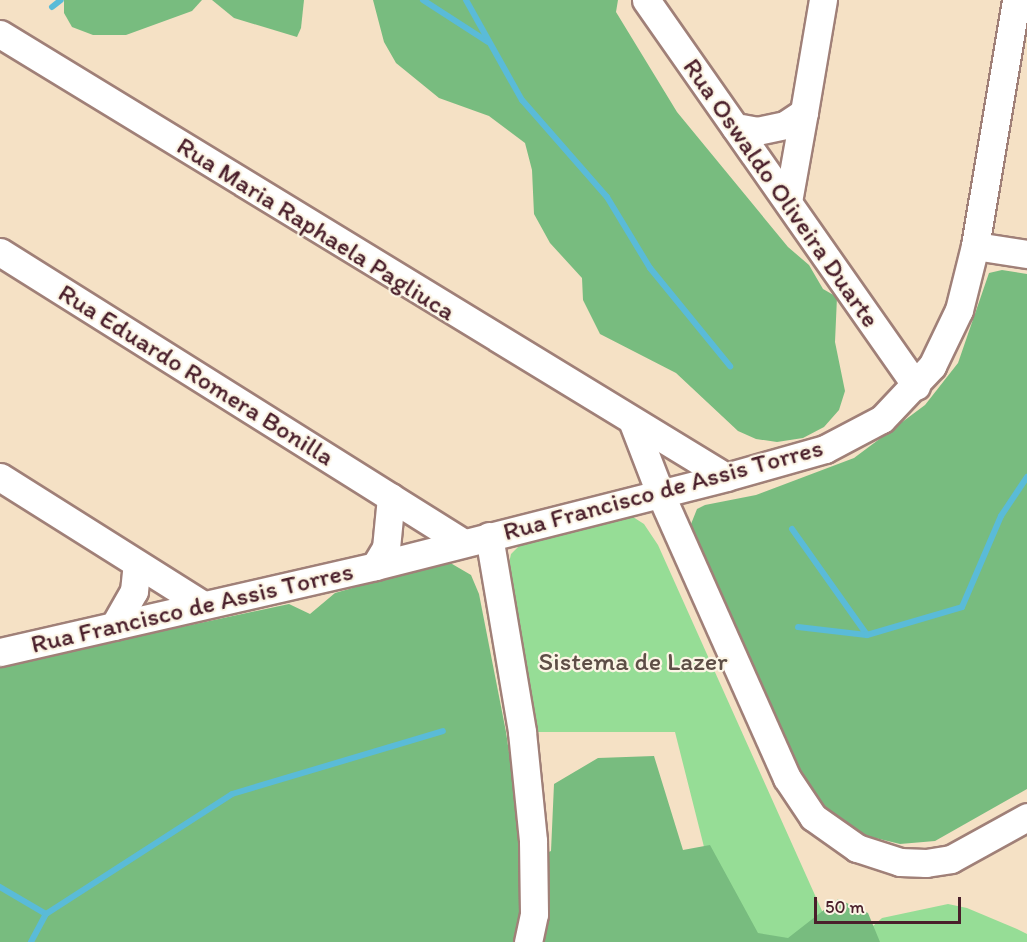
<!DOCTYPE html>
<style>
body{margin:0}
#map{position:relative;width:1027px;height:942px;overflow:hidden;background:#f5e1c5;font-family:Itim,sans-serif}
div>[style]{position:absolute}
.green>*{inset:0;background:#96dd96}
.forest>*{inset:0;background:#78bc7f}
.stream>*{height:6px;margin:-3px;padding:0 3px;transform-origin:3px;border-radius:3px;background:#5abbd8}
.roads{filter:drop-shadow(2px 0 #a08078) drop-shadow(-2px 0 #a08078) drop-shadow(0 2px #a08078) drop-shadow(0 -2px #a08078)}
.minor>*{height:27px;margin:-13.5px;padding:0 13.5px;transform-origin:13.5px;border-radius:13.5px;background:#fff}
span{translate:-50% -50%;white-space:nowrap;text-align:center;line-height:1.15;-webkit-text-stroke:4.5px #fcf5e5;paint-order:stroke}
.street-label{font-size:26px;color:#4a1f2b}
.park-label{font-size:26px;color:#5d4e46}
.scale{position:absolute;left:814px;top:897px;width:147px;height:27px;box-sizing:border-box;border:3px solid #4a1f2b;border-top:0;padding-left:8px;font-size:18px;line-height:21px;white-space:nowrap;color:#4a1f2b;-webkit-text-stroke:4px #fcf5e5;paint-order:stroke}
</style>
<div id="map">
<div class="green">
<div style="clip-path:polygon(633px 517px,644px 524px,658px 545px,836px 942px,728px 942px,675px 732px,532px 732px,507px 572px,511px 554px,522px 543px)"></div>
<div style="clip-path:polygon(948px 904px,967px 908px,1017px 929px,1027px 934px,1027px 942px,855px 942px,882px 918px)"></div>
</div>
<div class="forest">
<div style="clip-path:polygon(64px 0,202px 0,192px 11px,126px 35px,93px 35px,72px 27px,64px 13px)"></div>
<div style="clip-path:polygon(212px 0,304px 0,301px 28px,297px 37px,234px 18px)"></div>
<div style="clip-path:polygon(373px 0,618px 0,616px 12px,677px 112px,788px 247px,809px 265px,823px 289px,837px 297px,835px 342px,845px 391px,839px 410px,824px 427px,803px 438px,777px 442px,756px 439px,738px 431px,676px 373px,600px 334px,583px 300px,582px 278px,550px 243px,534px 214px,532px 170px,525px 143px,489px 116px,439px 98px,396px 63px,384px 42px)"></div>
<div style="clip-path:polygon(1002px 270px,1027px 274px,1027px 789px,935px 841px,900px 844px,859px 834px,821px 804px,789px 750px,691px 524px,697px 509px,705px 505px,756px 495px,854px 458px,925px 405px,958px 363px,989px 273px)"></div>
<div style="clip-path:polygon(447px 561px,471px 575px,479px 594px,506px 732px,525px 862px,551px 851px,554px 784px,598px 758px,654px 756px,683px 850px,710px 845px,758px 933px,788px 938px,838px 899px,868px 913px,880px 942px,0 942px,0 666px,289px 604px,310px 614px,335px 593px)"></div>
</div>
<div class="stream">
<div style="left:423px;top:0;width:77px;rotate:32.9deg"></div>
<div style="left:466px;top:0;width:115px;rotate:60.8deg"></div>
<div style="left:522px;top:100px;width:129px;rotate:48.8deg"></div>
<div style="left:607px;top:197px;width:83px;rotate:58.8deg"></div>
<div style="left:650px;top:268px;width:127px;rotate:50.8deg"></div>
<div style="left:52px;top:7px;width:11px;rotate:-38deg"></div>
<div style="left:792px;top:529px;width:130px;rotate:54.7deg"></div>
<div style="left:798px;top:627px;width:69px;rotate:6.6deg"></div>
<div style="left:867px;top:635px;width:99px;rotate:-16.4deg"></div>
<div style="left:962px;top:607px;width:99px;rotate:-66.8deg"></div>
<div style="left:1001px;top:516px;width:47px;rotate:-56.3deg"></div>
<div style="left:0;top:887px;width:53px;rotate:30.4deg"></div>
<div style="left:31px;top:942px;width:32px;rotate:-62deg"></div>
<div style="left:46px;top:914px;width:221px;rotate:-32.8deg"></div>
<div style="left:232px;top:794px;width:220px;rotate:-16.6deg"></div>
</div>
<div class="roads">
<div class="minor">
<div style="left:646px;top:0;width:471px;rotate:55deg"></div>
<div style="left:0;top:34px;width:850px;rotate:31.39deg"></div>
<div style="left:804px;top:112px;width:114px;rotate:-80.4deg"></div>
<div style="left:735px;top:127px;width:22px;rotate:10deg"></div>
<div style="left:757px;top:131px;width:29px;rotate:-12deg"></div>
<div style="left:785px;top:125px;width:23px;rotate:-34deg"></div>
<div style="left:804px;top:112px;width:91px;rotate:100.1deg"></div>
<div style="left:975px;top:246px;width:53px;rotate:8.7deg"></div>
<div style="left:0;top:252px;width:545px;rotate:32.12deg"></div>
<div style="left:633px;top:423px;width:75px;rotate:68.9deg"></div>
<div style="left:660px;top:493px;width:312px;rotate:66deg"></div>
<div style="left:787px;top:778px;width:47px;rotate:56.3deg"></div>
<div style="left:813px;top:817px;width:54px;rotate:35.2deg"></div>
<div style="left:857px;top:848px;width:45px;rotate:18deg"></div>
<div style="left:900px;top:862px;width:26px;rotate:2deg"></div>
<div style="left:926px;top:863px;width:25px;rotate:-9deg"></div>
<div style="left:951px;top:859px;width:87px;rotate:-28.9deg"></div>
<div style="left:0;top:477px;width:240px;rotate:32.2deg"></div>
<div style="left:489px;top:536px;width:199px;rotate:80.4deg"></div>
<div style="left:522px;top:732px;width:110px;rotate:84.2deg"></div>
<div style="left:533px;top:841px;width:73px;rotate:89.2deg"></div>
<div style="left:534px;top:914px;width:29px;rotate:102deg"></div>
<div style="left:375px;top:566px;width:21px;rotate:-59deg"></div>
<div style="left:386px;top:548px;width:51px;rotate:-84.4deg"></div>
<div style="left:114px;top:626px;width:40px;rotate:-60.3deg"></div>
<div style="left:134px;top:591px;width:27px;rotate:-84deg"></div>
<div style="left:0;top:652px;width:385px;rotate:-12.9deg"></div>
<div style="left:375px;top:566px;width:362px;rotate:-14.2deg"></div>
<div style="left:726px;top:477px;width:103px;rotate:-15.8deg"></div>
<div style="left:825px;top:449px;width:64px;rotate:-27.8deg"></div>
<div style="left:882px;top:419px;width:73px;rotate:-46.7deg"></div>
<div style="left:932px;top:366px;width:62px;rotate:-64.3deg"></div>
<div style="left:959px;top:310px;width:66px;rotate:-76deg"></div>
<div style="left:975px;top:246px;width:249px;rotate:-80.5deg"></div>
</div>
</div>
<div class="street-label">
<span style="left:781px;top:193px;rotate:55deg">Rua Oswaldo Oliveira Duarte</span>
<span style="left:316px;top:229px;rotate:32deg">Rua Maria Raphaela Pagliuca</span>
<span style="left:196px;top:375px;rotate:32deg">Rua Eduardo Romera Bonilla</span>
<span style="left:663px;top:490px;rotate:-15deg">Rua Francisco de Assis Torres</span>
<span style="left:192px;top:608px;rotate:-13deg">Rua Francisco de Assis Torres</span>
</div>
<div class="park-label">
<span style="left:633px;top:662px">Sistema de Lazer</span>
</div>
<div class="scale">50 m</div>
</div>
